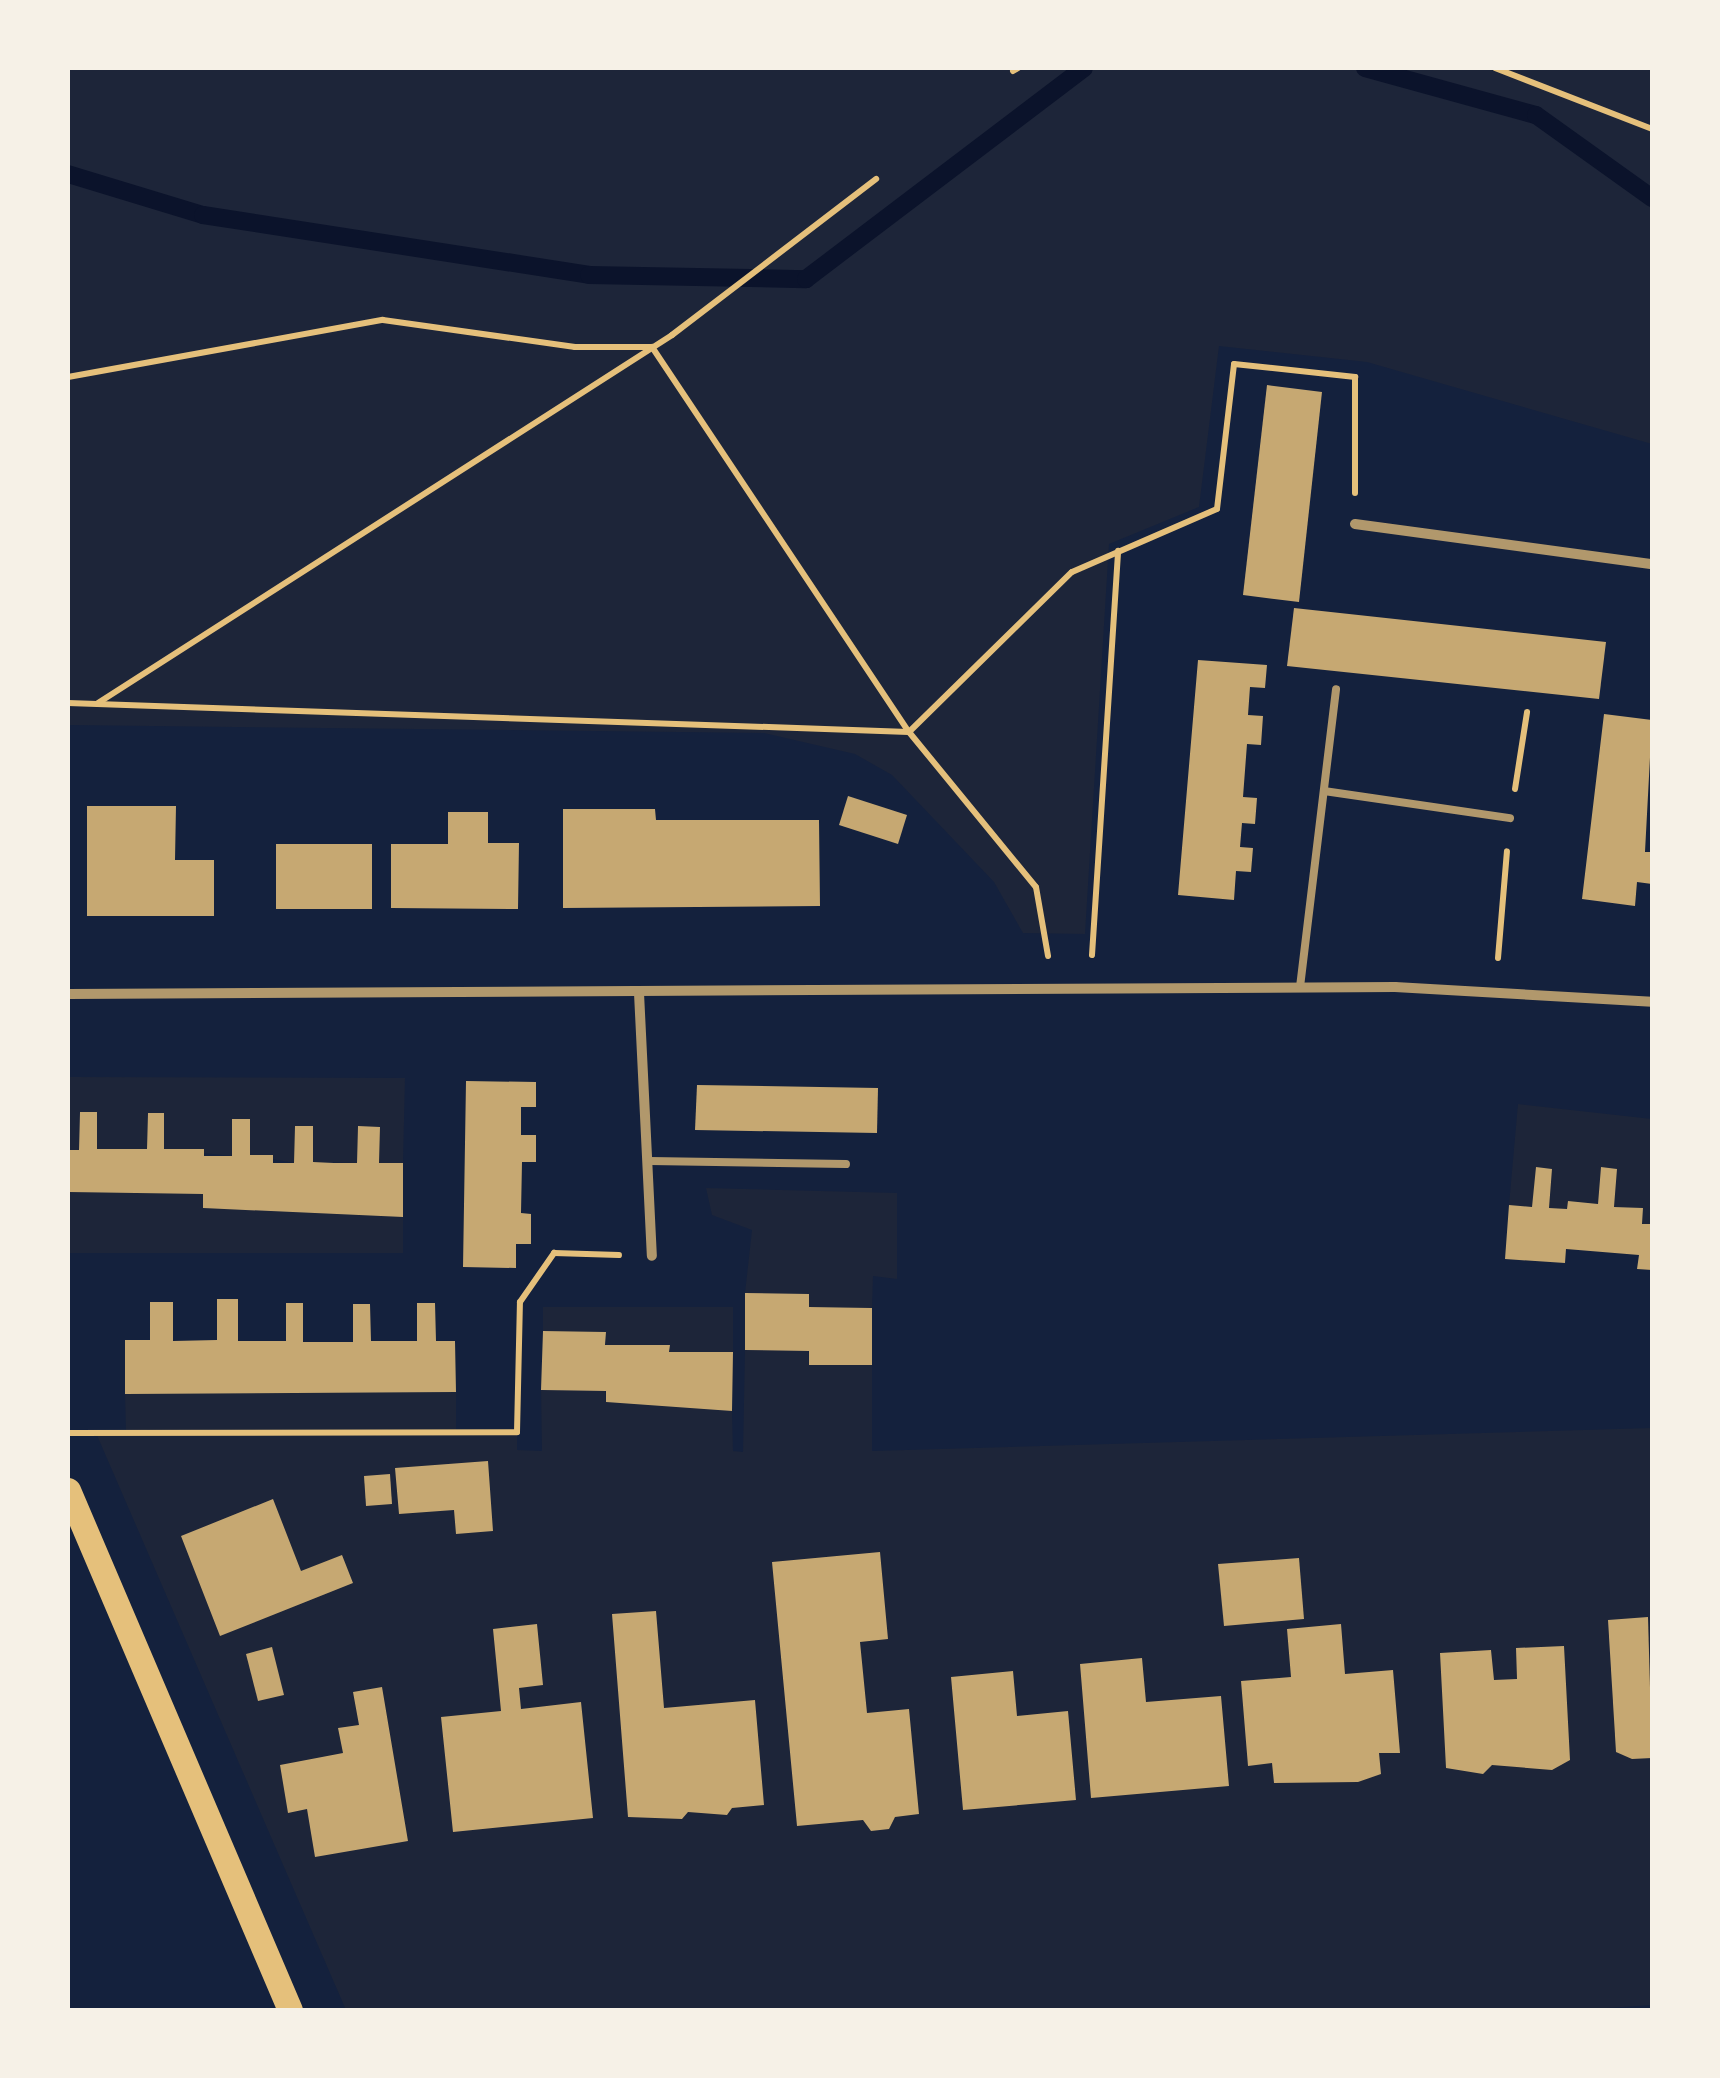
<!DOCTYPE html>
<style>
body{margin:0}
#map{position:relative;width:1720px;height:2078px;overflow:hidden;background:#14213d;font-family:Cabin,sans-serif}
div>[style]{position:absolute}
.green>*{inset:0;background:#1d2539}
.stream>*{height:18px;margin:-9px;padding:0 9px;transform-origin:9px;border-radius:9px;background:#0b132b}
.building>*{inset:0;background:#c6a872}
.path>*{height:6px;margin:-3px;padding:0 3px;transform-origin:3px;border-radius:3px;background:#e5c07b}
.service>*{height:8px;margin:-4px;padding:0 4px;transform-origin:4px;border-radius:4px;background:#b1986c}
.minor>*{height:10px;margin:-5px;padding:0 5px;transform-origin:5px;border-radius:5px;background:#b1986c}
.primary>*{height:25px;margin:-12.5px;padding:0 12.5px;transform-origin:12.5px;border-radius:12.5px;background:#e5c07b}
span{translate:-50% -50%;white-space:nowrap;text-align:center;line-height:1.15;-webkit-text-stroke:8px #f6f1e7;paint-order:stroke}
.frame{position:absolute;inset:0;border:70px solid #f6f1e7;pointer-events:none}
</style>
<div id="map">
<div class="green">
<div style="clip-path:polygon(68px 68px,1652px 68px,1652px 444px,1367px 362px,1219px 346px,1199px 507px,1109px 544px,1085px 934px,1023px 933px,994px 882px,892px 775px,855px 754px,764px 733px,68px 725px)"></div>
<div style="clip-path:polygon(68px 1077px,405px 1078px,403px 1163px,379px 1163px,379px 1127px,358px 1127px,357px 1163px,313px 1162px,313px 1126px,295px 1126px,294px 1163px,250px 1155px,250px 1119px,232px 1119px,232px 1156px,164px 1149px,163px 1113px,148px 1113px,147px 1149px,97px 1149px,97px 1112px,80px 1112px,79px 1150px,68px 1150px)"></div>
<div style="clip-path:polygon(1518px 1104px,1652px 1119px,1652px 1224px,1642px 1224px,1643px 1208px,1614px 1207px,1617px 1169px,1601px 1167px,1598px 1204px,1569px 1201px,1567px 1209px,1549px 1208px,1552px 1169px,1537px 1167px,1532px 1207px,1509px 1205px)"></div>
<div style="clip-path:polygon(706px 1188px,897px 1193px,897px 1279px,873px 1276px,872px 1308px,809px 1307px,808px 1294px,745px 1293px,752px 1230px,712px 1215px)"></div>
<div style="clip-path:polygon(68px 1192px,203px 1194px,204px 1208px,403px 1217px,403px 1253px,68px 1253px)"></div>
<div style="clip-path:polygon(543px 1307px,733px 1307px,733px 1352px,670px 1352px,669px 1345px,606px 1345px,605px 1332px,543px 1331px)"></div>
<div style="clip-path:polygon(745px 1350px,808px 1351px,809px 1365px,872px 1365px,872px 1451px,1652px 1428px,1652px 2005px,1577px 2010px,346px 2010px,96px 1433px,126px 1432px,125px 1394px,456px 1392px,456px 1432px,517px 1432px,517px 1450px,542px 1451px,541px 1390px,605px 1391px,606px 1402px,732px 1411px,733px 1451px,743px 1452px)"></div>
</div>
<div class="stream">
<div style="left:1365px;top:68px;width:177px;rotate:15.4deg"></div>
<div style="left:1536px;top:115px;width:143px;rotate:35.6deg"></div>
<div style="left:68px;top:174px;width:141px;rotate:16.9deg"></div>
<div style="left:203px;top:215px;width:391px;rotate:8.8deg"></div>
<div style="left:589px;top:275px;width:217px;rotate:1.1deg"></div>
<div style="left:806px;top:279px;width:349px;rotate:-37.2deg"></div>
</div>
<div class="building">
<div style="clip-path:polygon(1267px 385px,1322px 392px,1299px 602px,1243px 595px)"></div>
<div style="clip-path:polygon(1294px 608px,1606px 642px,1599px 699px,1287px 666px)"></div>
<div style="clip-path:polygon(1198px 660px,1267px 665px,1265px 688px,1250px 687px,1248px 715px,1263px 716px,1261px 745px,1247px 744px,1243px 797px,1257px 798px,1255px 824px,1242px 823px,1240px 847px,1253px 848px,1251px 872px,1236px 871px,1234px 900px,1178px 895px)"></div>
<div style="clip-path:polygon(1604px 714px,1652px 720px,1645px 852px,1652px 852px,1652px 884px,1637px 882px,1635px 906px,1582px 899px)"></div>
<div style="clip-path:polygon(848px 796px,907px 815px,898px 844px,839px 825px)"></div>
<div style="clip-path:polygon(87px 806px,176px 806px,175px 860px,214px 860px,214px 916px,87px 916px)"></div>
<div style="clip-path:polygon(563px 809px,655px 809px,656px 820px,819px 820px,820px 906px,563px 908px)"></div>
<div style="clip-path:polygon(448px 812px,488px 812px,488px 843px,519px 843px,518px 909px,391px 908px,391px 844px,448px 844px)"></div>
<div style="clip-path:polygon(276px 844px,372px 844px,372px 909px,276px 909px)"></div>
<div style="clip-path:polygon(466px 1081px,536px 1082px,536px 1107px,521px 1107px,521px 1135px,536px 1135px,536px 1162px,522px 1162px,521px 1213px,531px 1214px,531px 1244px,516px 1244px,516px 1268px,463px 1267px)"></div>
<div style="clip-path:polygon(697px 1085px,878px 1088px,877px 1133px,695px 1130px)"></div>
<div style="clip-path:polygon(80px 1112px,97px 1112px,97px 1149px,147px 1149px,148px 1113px,164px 1113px,164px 1149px,204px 1149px,204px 1156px,232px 1156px,232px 1119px,250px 1119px,250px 1155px,273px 1155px,273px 1163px,294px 1163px,295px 1126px,313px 1126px,313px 1162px,334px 1163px,357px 1163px,358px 1126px,380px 1127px,379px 1163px,403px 1163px,403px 1217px,203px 1208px,203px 1194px,68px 1192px,68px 1150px,79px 1150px)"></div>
<div style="clip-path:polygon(1536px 1167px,1552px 1169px,1549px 1208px,1567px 1209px,1568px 1201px,1598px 1204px,1601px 1167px,1617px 1169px,1614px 1207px,1643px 1208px,1642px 1224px,1652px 1224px,1652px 1270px,1637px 1269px,1639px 1255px,1566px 1249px,1565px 1263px,1505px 1259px,1509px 1205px,1532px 1207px)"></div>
<div style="clip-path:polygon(745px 1293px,809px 1294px,809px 1307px,872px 1308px,872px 1365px,809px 1365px,809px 1351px,745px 1350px)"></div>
<div style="clip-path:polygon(217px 1299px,238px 1299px,238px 1341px,286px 1341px,286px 1303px,303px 1303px,303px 1342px,353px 1342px,353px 1304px,370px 1304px,371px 1341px,417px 1341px,417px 1303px,435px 1303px,436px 1341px,455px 1341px,456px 1392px,125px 1394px,125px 1340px,150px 1340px,150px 1302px,173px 1302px,173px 1341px,217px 1340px)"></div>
<div style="clip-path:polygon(543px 1331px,606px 1332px,605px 1345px,670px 1345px,669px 1352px,733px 1352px,732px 1411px,606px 1402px,606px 1391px,541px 1390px)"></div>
<div style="clip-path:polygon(488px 1461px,493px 1531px,456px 1534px,454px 1510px,399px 1514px,395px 1468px)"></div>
<div style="clip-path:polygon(390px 1474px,392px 1504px,366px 1506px,364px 1476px)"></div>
<div style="clip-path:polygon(273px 1499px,301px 1571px,342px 1555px,353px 1583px,220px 1636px,181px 1536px)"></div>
<div style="clip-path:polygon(880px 1552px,888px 1639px,860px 1642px,867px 1713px,909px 1709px,919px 1814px,895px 1817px,889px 1829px,871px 1831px,863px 1820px,797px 1826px,772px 1562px)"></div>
<div style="clip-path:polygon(1299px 1558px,1304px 1619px,1224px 1626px,1218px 1564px)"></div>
<div style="clip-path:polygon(656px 1611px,664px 1708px,755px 1700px,764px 1805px,732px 1808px,727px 1815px,688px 1812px,682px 1819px,628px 1817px,612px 1614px)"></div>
<div style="clip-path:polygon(1648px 1617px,1652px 1758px,1632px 1759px,1616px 1752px,1608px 1620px)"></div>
<div style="clip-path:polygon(537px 1624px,543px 1685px,519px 1688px,521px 1709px,581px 1702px,593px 1818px,453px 1832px,441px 1717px,501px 1711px,493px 1629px)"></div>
<div style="clip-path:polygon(1341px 1624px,1345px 1674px,1393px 1670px,1400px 1753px,1379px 1753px,1381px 1774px,1358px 1782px,1274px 1783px,1272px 1763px,1248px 1766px,1241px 1681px,1291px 1677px,1287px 1629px)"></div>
<div style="clip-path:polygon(1564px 1646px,1570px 1760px,1552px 1770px,1492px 1765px,1483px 1774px,1446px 1768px,1440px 1653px,1491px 1650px,1494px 1680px,1517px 1679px,1516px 1648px)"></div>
<div style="clip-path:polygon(272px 1647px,284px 1695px,258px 1701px,246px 1654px)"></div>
<div style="clip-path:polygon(1142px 1658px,1146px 1702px,1221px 1696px,1229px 1786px,1091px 1798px,1080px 1664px)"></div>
<div style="clip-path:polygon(1013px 1671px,1017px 1716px,1068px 1711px,1076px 1800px,963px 1810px,951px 1677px)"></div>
<div style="clip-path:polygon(382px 1687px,408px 1841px,315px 1857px,307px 1809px,288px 1813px,280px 1765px,343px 1753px,338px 1728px,359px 1725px,353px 1692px)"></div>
</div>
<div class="path">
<div style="left:1495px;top:68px;width:168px;rotate:21.2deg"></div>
<div style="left:1013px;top:71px;width:6px;rotate:-31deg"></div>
<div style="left:68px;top:377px;width:320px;rotate:-10.3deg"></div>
<div style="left:383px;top:320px;width:194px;rotate:8deg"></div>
<div style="left:575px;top:347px;width:77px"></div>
<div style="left:652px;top:347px;width:463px;rotate:56.3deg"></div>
<div style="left:909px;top:732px;width:228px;rotate:-44.5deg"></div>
<div style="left:1072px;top:572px;width:158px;rotate:-23.5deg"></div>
<div style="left:1217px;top:509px;width:146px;rotate:-83.3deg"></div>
<div style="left:1234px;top:364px;width:122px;rotate:6.1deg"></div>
<div style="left:1355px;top:377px;width:116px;rotate:90deg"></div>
<div style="left:68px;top:703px;width:841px;rotate:1.97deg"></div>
<div style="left:909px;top:732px;width:200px;rotate:50.7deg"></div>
<div style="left:1036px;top:887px;width:70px;rotate:80.1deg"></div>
<div style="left:98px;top:703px;width:682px;rotate:-32.66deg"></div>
<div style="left:672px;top:335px;width:257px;rotate:-37.4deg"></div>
<div style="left:1515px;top:789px;width:78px;rotate:-81.1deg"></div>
<div style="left:1092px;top:955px;width:405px;rotate:-86.3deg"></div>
<div style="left:1498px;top:958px;width:107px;rotate:-85.2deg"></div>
<div style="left:68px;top:1433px;width:449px;rotate:-0.1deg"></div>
<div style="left:517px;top:1432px;width:130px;rotate:-88.7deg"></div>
<div style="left:520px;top:1302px;width:60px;rotate:-55.2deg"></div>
<div style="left:554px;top:1253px;width:65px;rotate:1.8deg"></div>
</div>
<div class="service">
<div style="left:1324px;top:791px;width:188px;rotate:8.3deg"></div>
<div style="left:1300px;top:987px;width:300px;rotate:-83.1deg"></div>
<div style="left:650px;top:1161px;width:196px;rotate:0.9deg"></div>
</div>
<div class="minor">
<div style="left:1355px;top:524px;width:300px;rotate:7.7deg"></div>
<div style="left:639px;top:993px;width:263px;rotate:87.2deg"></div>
<div style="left:68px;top:994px;width:1327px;rotate:-0.3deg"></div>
<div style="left:1395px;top:987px;width:257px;rotate:3.3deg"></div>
</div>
<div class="primary">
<div style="left:68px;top:1490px;width:565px;rotate:66.88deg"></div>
</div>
<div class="frame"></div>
</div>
